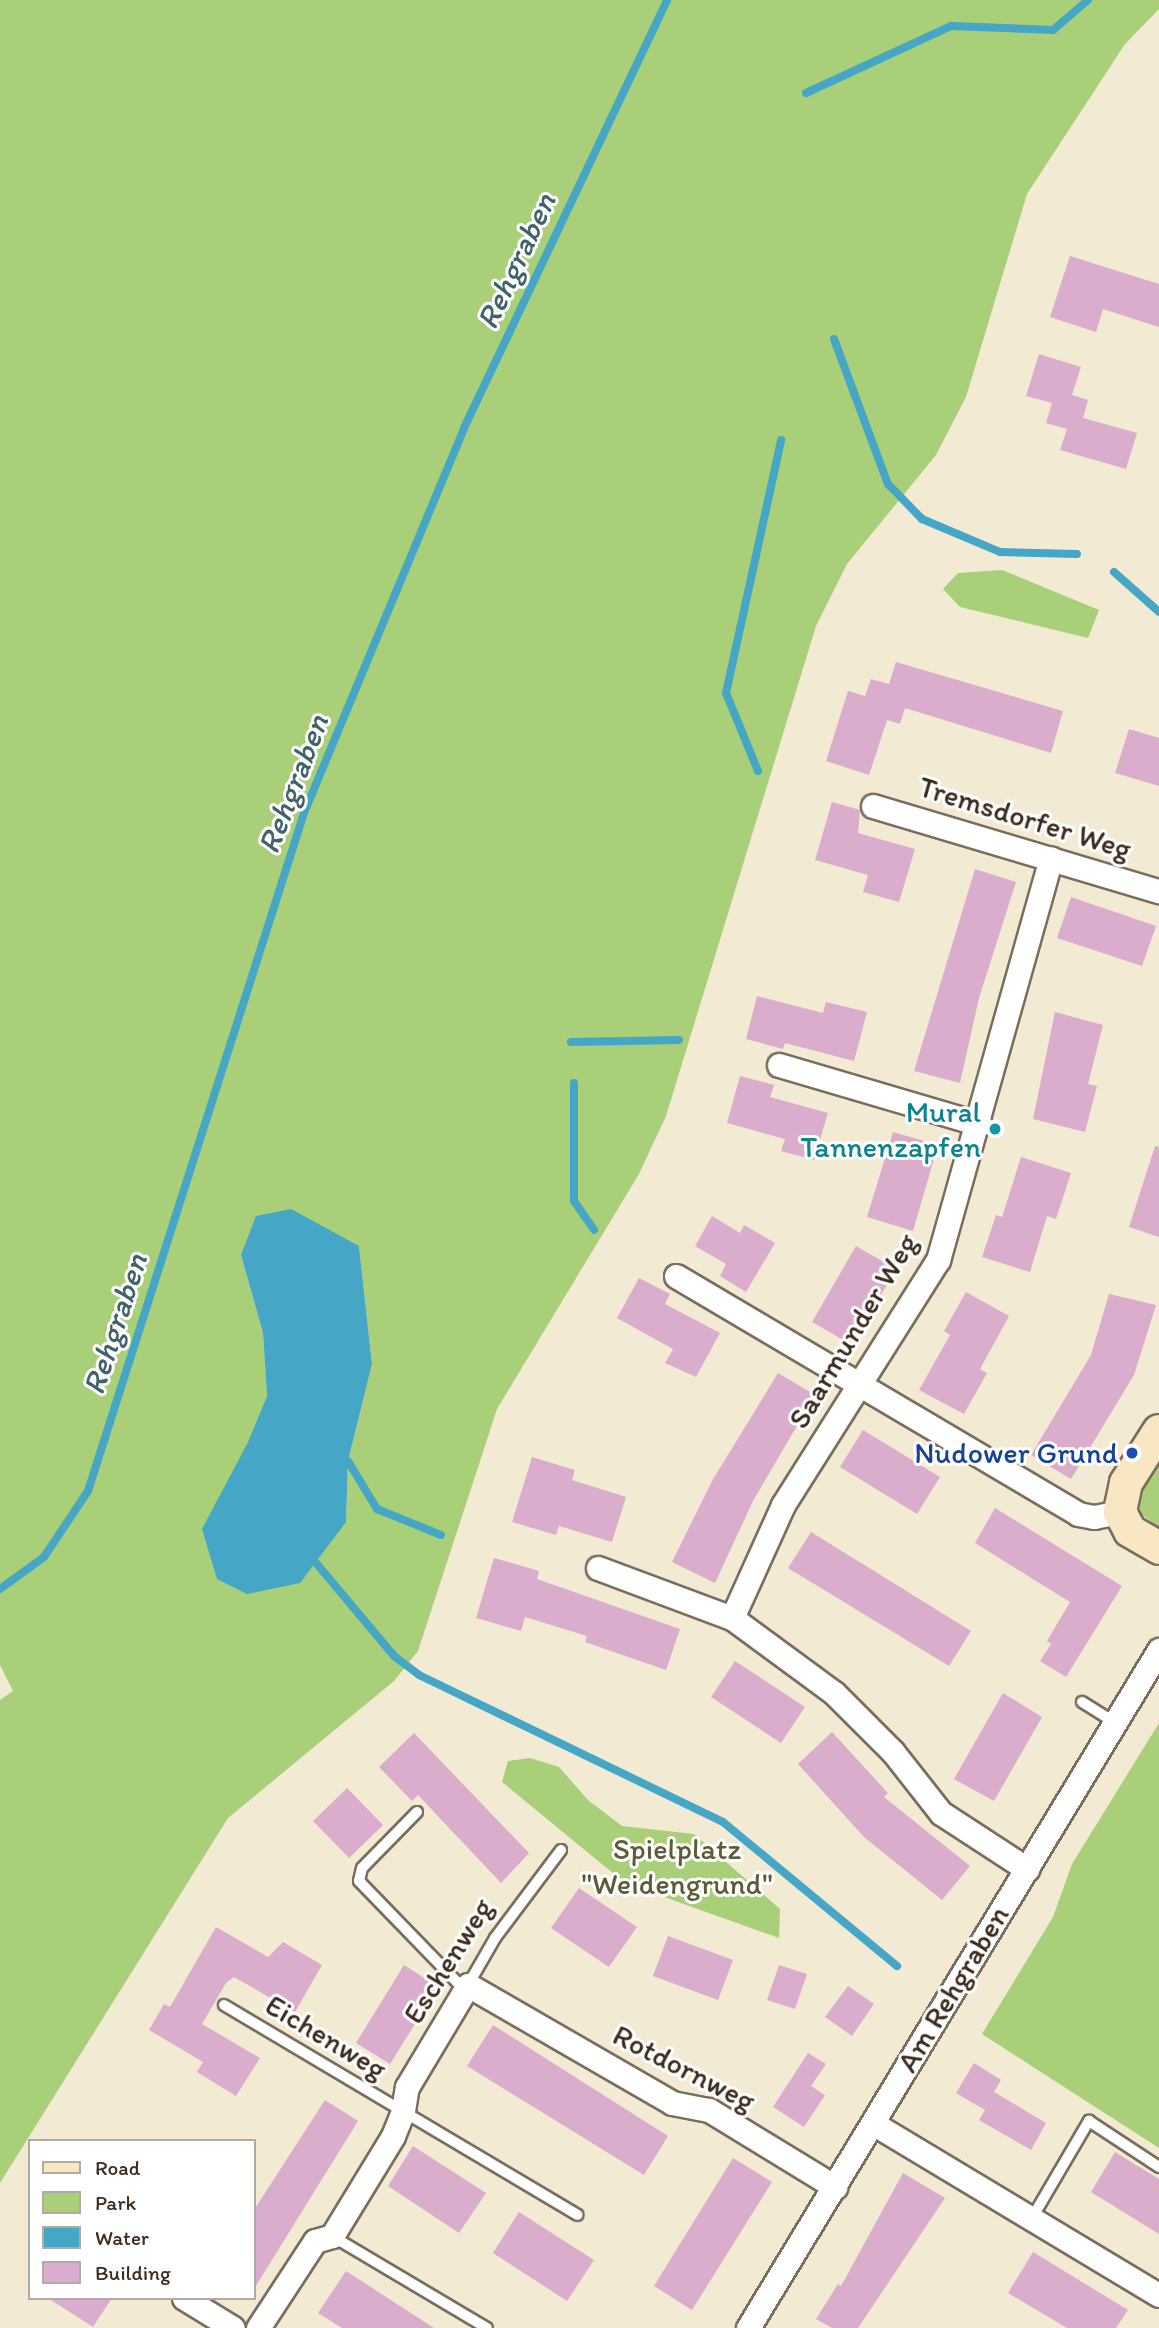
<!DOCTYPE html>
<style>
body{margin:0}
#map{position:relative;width:1159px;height:2328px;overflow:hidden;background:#f3ead4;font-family:Itim,sans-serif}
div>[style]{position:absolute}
.green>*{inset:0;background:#a9cf78}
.water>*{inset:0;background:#45a6c5}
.stream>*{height:8px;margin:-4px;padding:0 4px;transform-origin:4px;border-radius:4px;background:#45a6c5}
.building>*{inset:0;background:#d9adcb}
.roads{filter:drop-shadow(2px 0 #7b6d5e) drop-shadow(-2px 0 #7b6d5e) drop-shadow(0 2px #7b6d5e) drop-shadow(0 -2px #7b6d5e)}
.lane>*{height:10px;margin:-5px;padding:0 5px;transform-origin:5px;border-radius:5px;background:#fff}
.street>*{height:23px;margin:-11.5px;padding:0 11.5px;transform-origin:11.5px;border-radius:11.5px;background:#fff}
.secondary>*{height:32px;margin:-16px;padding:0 16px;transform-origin:16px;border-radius:16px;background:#f9e7c3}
.dots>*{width:19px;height:19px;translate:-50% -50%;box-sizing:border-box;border:4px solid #fff;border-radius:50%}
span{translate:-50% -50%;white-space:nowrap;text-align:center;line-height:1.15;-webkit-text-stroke:6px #fff;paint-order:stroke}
.street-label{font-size:30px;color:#3b2a1e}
.culture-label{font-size:30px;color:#0d838f}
.right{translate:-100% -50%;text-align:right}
.transit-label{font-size:30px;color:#164399}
.park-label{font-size:30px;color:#5c5c39}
.water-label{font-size:32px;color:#406269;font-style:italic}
.legend{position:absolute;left:28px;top:2139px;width:228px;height:161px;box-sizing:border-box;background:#fff;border:2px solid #b1aaa5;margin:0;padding:9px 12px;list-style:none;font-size:21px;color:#3b2a1e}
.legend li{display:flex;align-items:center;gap:14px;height:35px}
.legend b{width:35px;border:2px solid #b1aaa5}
</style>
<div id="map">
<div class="green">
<div style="clip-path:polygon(evenodd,0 0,1159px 0,1159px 9px,1125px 44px,1027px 194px,966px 397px,936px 455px,847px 564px,816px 626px,666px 1116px,639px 1174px,497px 1409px,418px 1651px,394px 1681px,228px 1818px,0 2183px,0 1700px,13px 1691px,0 1665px,0 0,326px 1231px,359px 1246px,372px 1364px,348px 1461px,346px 1522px,247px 1444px,267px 1396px,263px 1333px,241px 1255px,326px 1231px)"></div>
<div style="clip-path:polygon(1002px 570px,1099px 610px,1088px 638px,960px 607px,943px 589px,958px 573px)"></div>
<div style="clip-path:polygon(1159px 1460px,1159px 1528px,1140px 1513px,1138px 1497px)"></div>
<div style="clip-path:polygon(1159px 1723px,1159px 2148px,982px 2034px,1053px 1917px,1072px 1864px)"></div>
<div style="clip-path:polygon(530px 1758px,559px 1767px,588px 1800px,622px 1826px,694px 1834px,780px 1909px,779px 1938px,625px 1883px,502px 1782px,508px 1761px)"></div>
</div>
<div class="water">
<div style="clip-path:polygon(291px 1209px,359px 1246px,372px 1364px,348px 1461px,346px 1522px,300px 1583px,247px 1594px,217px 1579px,202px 1529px,247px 1444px,267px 1396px,263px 1333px,241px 1255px,256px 1216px)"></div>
</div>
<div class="stream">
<div style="left:806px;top:93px;width:160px;rotate:-24.8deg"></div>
<div style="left:951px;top:26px;width:102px;rotate:2.2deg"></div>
<div style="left:1053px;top:30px;width:46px;rotate:-40.6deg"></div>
<div style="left:834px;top:339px;width:155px;rotate:69.6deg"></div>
<div style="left:888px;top:484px;width:49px;rotate:45.8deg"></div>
<div style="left:922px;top:519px;width:85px;rotate:22.9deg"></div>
<div style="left:1000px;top:552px;width:77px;rotate:1.5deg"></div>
<div style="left:1114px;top:572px;width:60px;rotate:41.6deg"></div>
<div style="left:758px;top:771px;width:84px;rotate:-112.3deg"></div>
<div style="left:726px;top:693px;width:259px;rotate:-77.7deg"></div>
<div style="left:571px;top:1042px;width:108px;rotate:-1.1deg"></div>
<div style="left:574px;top:1083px;width:118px;rotate:90deg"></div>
<div style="left:574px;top:1201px;width:35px;rotate:55deg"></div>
<div style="left:348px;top:1461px;width:56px;rotate:58.9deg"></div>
<div style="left:377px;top:1509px;width:69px;rotate:22.1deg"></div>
<div style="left:316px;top:1563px;width:121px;rotate:50deg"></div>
<div style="left:394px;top:1656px;width:31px;rotate:37deg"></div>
<div style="left:419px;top:1675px;width:338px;rotate:25.8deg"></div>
<div style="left:723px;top:1822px;width:226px;rotate:39.6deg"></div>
<div style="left:0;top:1589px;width:54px;rotate:-36deg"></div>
<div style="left:44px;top:1557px;width:79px;rotate:-56.3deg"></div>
<div style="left:88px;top:1491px;width:712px;rotate:-72.33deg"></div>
<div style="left:304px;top:813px;width:417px;rotate:-67.4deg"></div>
<div style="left:464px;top:428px;width:474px;rotate:-64.6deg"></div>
</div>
<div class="building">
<div style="clip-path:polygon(1070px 256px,1159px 284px,1159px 327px,1103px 309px,1096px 332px,1050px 317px)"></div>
<div style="clip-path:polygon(1039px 354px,1081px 367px,1072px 395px,1088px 400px,1083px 418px,1137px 433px,1126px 469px,1060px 450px,1067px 429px,1046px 423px,1052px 403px,1026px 396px)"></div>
<div style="clip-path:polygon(896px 662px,1063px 711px,1051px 753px,905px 708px,900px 724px,887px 720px,869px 775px,826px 761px,848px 691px,865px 696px,871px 679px,889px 684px)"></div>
<div style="clip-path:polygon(1129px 729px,1159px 738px,1159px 786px,1115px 773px)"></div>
<div style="clip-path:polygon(832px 802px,860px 810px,858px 833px,915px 849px,899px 902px,863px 892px,868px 875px,815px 860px)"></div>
<div style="clip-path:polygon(975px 869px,1016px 882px,979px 998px,960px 1083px,914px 1071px)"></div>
<div style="clip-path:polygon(1071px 897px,1156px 926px,1142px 966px,1057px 938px)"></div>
<div style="clip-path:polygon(757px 996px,823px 1013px,826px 1002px,867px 1012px,854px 1061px,785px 1043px,783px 1049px,746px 1039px)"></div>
<div style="clip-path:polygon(1055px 1012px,1103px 1025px,1088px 1084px,1097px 1086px,1085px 1132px,1033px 1119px)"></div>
<div style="clip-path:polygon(740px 1076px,774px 1085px,770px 1097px,828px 1113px,814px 1160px,781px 1151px,785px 1139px,727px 1123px)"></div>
<div style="clip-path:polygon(893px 1132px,938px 1145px,913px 1231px,867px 1217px)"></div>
<div style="clip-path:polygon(1155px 1146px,1159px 1147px,1159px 1237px,1129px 1227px)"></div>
<div style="clip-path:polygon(1021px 1157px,1071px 1173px,1056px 1219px,1047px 1216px,1030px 1272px,982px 1257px,996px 1215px,1002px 1217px)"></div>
<div style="clip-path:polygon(712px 1216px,740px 1233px,744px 1225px,775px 1243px,746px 1292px,720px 1276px,726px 1264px,695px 1246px)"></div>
<div style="clip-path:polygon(856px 1246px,896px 1269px,852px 1345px,812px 1322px)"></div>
<div style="clip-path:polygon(639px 1278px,670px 1294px,665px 1304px,720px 1333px,696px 1377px,665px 1363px,673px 1349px,617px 1318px)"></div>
<div style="clip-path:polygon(966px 1292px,1009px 1316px,980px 1369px,987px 1373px,964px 1414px,919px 1390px,950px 1335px,944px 1331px)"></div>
<div style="clip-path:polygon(1109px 1294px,1156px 1305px,1134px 1375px,1071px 1479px,1031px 1455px,1091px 1355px)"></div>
<div style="clip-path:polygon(778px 1373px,815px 1395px,753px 1501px,715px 1583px,672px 1562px,712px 1481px)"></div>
<div style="clip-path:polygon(863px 1430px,940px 1477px,917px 1514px,840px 1467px)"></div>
<div style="clip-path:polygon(532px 1457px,575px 1470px,572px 1480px,626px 1497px,612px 1542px,559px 1526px,556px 1535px,512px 1522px)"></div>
<div style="clip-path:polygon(995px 1508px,1122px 1586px,1066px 1677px,1040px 1661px,1051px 1644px,1047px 1641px,1070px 1602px,975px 1543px)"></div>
<div style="clip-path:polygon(811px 1532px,971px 1631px,949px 1666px,788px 1568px)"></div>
<div style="clip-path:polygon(494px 1558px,539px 1571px,537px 1579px,680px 1629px,666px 1670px,585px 1642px,587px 1636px,525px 1617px,521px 1631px,476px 1618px)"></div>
<div style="clip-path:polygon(735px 1661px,805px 1707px,781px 1743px,711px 1697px)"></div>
<div style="clip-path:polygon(1003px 1693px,1042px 1717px,994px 1801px,954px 1779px)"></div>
<div style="clip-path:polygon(832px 1732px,888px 1793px,884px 1797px,970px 1866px,942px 1900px,864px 1837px,798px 1764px)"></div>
<div style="clip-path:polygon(414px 1733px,529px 1853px,501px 1883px,418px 1795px,412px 1801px,379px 1767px)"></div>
<div style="clip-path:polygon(347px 1788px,383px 1825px,349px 1858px,313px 1821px)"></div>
<div style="clip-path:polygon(579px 1888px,637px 1927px,609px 1967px,551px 1928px)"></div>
<div style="clip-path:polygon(216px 1927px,268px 1957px,283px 1942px,322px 1965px,295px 2012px,234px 1977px,226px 1983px,202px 2024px,260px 2058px,236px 2096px,197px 2072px,203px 2062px,149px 2030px,164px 2004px,170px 2007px)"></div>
<div style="clip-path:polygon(668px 1936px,733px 1960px,718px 2000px,653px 1976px)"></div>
<div style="clip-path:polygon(404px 1965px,438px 1987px,390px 2064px,356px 2043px)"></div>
<div style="clip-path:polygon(779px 1965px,807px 1974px,795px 2009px,767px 2000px)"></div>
<div style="clip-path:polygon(848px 1986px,874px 2004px,852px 2036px,825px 2017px)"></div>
<div style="clip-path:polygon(493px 2025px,668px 2136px,644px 2175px,467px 2066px)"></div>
<div style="clip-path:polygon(808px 2053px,826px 2064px,811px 2086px,825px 2095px,804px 2127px,773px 2107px)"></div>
<div style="clip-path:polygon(974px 2063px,1001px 2080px,994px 2092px,1046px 2123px,1031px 2150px,979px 2120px,985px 2110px,956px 2093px)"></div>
<div style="clip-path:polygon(325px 2100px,358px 2121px,254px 2289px,254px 2210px)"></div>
<div style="clip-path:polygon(413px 2146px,486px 2193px,459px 2233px,388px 2186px)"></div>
<div style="clip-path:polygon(1115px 2152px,1159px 2179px,1159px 2234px,1091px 2192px)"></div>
<div style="clip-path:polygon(733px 2158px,772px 2182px,692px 2310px,654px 2286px)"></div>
<div style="clip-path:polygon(903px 2173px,945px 2198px,858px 2328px,832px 2328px,816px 2319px,838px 2284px,841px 2286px)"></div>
<div style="clip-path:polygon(519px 2212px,594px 2260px,567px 2301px,493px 2253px)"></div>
<div style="clip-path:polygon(1033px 2252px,1128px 2310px,1116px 2328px,1067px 2328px,1008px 2293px)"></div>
<div style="clip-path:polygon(346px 2271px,434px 2328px,342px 2328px,318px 2313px)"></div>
<div style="clip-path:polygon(48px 2298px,112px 2298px,93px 2327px)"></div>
</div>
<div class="roads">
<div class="lane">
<div style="left:1082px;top:1702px;width:39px;rotate:32deg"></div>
<div style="left:417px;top:1812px;width:78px;rotate:134.5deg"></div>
<div style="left:362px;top:1868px;width:13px;rotate:103deg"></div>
<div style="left:359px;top:1881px;width:141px;rotate:45.9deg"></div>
<div style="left:457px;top:1982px;width:11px;rotate:15deg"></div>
<div style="left:468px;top:1985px;width:54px;rotate:-60.1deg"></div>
<div style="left:495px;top:1938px;width:110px;rotate:-53.1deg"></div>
<div style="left:224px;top:2005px;width:411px;rotate:30.7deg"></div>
<div style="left:1032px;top:2218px;width:113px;rotate:-59.6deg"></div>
<div style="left:1089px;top:2121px;width:84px;rotate:33.3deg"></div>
<div style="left:332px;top:2236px;width:180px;rotate:30.7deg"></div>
</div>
<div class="street">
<div style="left:873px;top:806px;width:298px;rotate:16.6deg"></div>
<div style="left:779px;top:1065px;width:209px;rotate:16.4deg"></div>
<div style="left:676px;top:1276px;width:467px;rotate:30.6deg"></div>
<div style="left:1078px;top:1514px;width:16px;rotate:11deg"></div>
<div style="left:1094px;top:1517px;width:26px;rotate:-11deg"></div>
<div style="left:598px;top:1568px;width:143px;rotate:20.5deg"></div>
<div style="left:732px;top:1618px;width:127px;rotate:36.3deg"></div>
<div style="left:834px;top:1693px;width:83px;rotate:45deg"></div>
<div style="left:893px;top:1752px;width:78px;rotate:51.8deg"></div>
<div style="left:941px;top:1813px;width:103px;rotate:33.1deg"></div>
<div style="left:732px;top:1618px;width:124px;rotate:-65.7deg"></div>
<div style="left:783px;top:1505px;width:290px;rotate:-57.7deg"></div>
<div style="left:938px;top:1260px;width:417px;rotate:-74.3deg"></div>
<div style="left:874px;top:2124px;width:332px;rotate:31deg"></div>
<div style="left:184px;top:2298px;width:57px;rotate:31.5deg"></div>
<div style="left:258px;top:2328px;width:104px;rotate:-56.8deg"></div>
<div style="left:315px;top:2241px;width:18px;rotate:-16deg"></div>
<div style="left:332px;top:2236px;width:117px;rotate:-58.6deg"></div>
<div style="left:393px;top:2136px;width:27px;rotate:-68deg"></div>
<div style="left:403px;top:2111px;width:24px;rotate:-81deg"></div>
<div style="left:407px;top:2087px;width:119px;rotate:-59.1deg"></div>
<div style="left:468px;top:1985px;width:236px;rotate:30deg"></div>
<div style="left:672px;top:2103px;width:38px;rotate:11deg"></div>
<div style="left:709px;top:2110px;width:148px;rotate:31.4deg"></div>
<div style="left:748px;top:2328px;width:793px;rotate:-58.78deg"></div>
</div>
<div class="secondary">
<div style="left:1159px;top:1431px;width:62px;rotate:122.4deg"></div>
<div style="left:1126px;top:1483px;width:30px;rotate:102deg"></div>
<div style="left:1120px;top:1512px;width:21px;rotate:62deg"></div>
<div style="left:1130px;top:1531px;width:34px;rotate:30deg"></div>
</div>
</div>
<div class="dots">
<div style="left:995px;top:1129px;background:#0f9aa8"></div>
<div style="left:1132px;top:1453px;background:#1a4fb4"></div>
</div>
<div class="street-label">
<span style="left:1025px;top:818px;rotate:17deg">Tremsdorfer Weg</span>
<span style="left:853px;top:1331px;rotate:-59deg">Saarmunder Weg</span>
<span style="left:448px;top:1961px;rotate:-58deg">Eschenweg</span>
<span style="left:953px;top:1989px;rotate:-59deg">Am Rehgraben</span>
<span style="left:326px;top:2037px;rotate:31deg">Eichenweg</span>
<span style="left:684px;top:2068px;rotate:27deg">Rotdornweg</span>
</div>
<div class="culture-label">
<span class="right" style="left:981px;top:1129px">Mural<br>Tannenzapfen</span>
</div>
<div class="transit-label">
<span class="right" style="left:1118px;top:1453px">Nudower Grund</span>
</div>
<div class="park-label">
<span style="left:677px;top:1866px">Spielplatz<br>"Weidengrund"</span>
</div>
<div class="water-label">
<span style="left:516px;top:261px;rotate:-65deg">Rehgraben</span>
<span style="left:293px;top:784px;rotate:-69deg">Rehgraben</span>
<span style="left:115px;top:1324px;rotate:-72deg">Rehgraben</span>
</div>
<ul class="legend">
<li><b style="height:9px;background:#f9e7c3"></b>Road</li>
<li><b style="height:19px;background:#a9cf78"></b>Park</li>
<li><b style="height:19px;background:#45a6c5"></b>Water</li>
<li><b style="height:19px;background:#d9adcb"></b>Building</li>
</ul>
</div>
